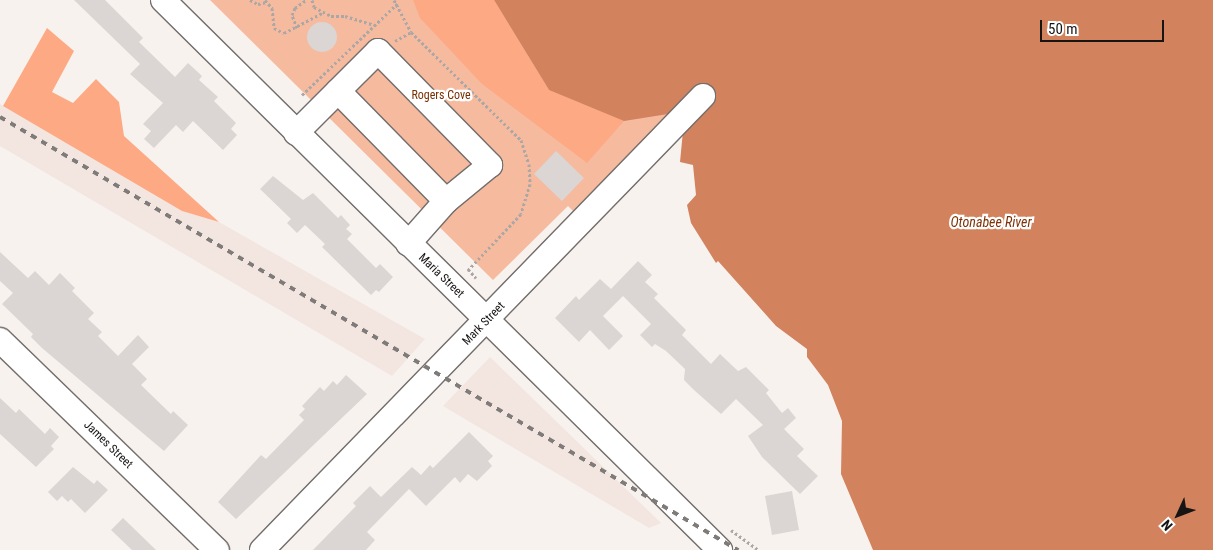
<!DOCTYPE html>
<style>
body{margin:0}
#map{position:relative;width:1213px;height:550px;overflow:hidden;background:#f8f2ef;font-family:"Roboto Condensed",sans-serif}
div>[style]{position:absolute}
.built>*{inset:0;background:#f3e5df}
.green>*{inset:0;background:#f6ba9f}
.forest>*{inset:0;background:#fdaa84}
.water>*{inset:0;background:#d2825d}
.building>*{inset:0;background:#dbd5d3}
.round{border-radius:50%}
.path>*{height:3px;margin-top:-1.5px;transform-origin:0;background:repeating-linear-gradient(90deg,#aca7a5 0 2.5px,transparent 0 5px)}
.roads{filter:drop-shadow(1px 0 #736e6c) drop-shadow(-1px 0 #736e6c) drop-shadow(0 1px #736e6c) drop-shadow(0 -1px #736e6c)}
.minor>*{height:24px;margin:-12px;padding:0 12px;transform-origin:12px;border-radius:12px;background:#fff}
.rail>*{height:4px;margin-top:-2px;transform-origin:0;background:repeating-linear-gradient(90deg,#7f7b79 0 6px,transparent 0 12px)}
span{translate:-50% -50%;white-space:nowrap;text-align:center;line-height:1.15;-webkit-text-stroke:4.5px #fff;paint-order:stroke}
.park-label{font-size:12px;color:#782f02}
.street-label{font-size:12px;color:#171514}
.water-label{font-size:14px;color:#7c3308;font-style:italic}
.north{position:absolute;left:1153px;top:490px;width:50px;height:50px;-webkit-text-stroke:4px #fff;paint-order:stroke;rotate:227deg;font-size:14px;font-weight:700;line-height:20px;text-align:center;color:#171514}
.north::after{content:'';display:block;margin:auto;width:18px;height:22px;background:#171514;clip-path:polygon(50% 0,100% 100%,50% 72%,0 100%)}
.scale{position:absolute;left:1040px;top:20px;width:124px;height:22px;box-sizing:border-box;border:2px solid #171514;border-top:0;padding-left:6px;font-size:15px;line-height:18px;white-space:nowrap;color:#171514;-webkit-text-stroke:4px #fff;paint-order:stroke}
</style>
<div id="map">
<div class="built">
<div style="clip-path:polygon(0 104px,182px 211px,219px 222px,425px 339px,392px 376px,0 146px)"></div>
<div style="clip-path:polygon(490px 357px,661px 523px,649px 528px,443px 406px)"></div>
</div>
<div class="green">
<div style="clip-path:polygon(210px 0,494px 0,549px 90px,696px 90px,683px 131px,591px 229px,568px 206px,493px 280px)"></div>
</div>
<div class="forest">
<div style="clip-path:polygon(413px 0,494px 0,549px 90px,624px 121px,587px 163px,482px 84px,420px 18px)"></div>
<div style="clip-path:polygon(47px 28px,74px 51px,52px 92px,73px 103px,96px 79px,119px 102px,124px 136px,219px 222px,182px 211px,3px 106px)"></div>
</div>
<div class="water">
<div style="clip-path:polygon(494px 0,1213px 0,1213px 550px,873px 550px,841px 474px,842px 421px,828px 385px,807px 357px,807px 349px,776px 326px,718px 261px,716px 263px,691px 223px,687px 205px,696px 195px,693px 165px,680px 162px,683px 131px,696px 90px,668px 114px,624px 121px,549px 90px)"></div>
</div>
<div class="building">
<div style="clip-path:polygon(74px 0,105px 0,143px 38px,139px 42px,175px 77px,188px 63px,202px 76px,199px 80px,218px 97px,214px 101px,236px 123px,231px 129px,237px 135px,223px 150px,193px 121px,183px 132px,176px 125px,154px 148px,144px 139px,151px 131px,143px 124px,163px 103px,130px 74px,140px 64px)"></div>
<div class="round" style="left:307px;top:22px;width:30px;height:30px"></div>
<div style="clip-path:polygon(556px 151px,584px 178px,562px 201px,534px 174px)"></div>
<div style="clip-path:polygon(273px 176px,303px 200px,313px 193px,338px 218px,341px 215px,350px 225px,346px 229px,352px 234px,347px 239px,376px 268px,380px 264px,393px 277px,379px 292px,376px 290px,371px 295px,322px 247px,325px 244px,305px 225px,297px 233px,287px 223px,291px 219px,260px 189px)"></div>
<div style="clip-path:polygon(0 252px,28px 278px,35px 271px,49px 285px,60px 273px,75px 288px,72px 291px,94px 313px,88px 319px,102px 332px,98px 336px,118px 356px,138px 335px,149px 347px,132px 364px,147px 379px,141px 385px,171px 414px,173px 411px,188px 425px,164px 451px,42px 348px,31px 337px,33px 334px,2px 304px,13px 293px,0 281px)"></div>
<div style="clip-path:polygon(638px 261px,652px 275px,645px 282px,658px 294px,654px 298px,686px 330px,682px 335px,711px 364px,720px 354px,738px 371px,746px 367px,769px 390px,766px 393px,782px 413px,788px 408px,796px 418px,784px 429px,804px 449px,797px 456px,818px 476px,800px 494px,762px 457px,748px 436px,763px 425px,736px 399px,721px 414px,694px 390px,684px 380px,685px 369px,666px 351px,655px 344px,652px 347px,640px 335px,651px 324px,623px 296px,603px 316px,623px 336px,609px 350px,590px 330px,579px 342px,555px 318px,576px 296px,579px 300px,600px 279px,611px 289px)"></div>
<div style="clip-path:polygon(346px 375px,367px 394px,236px 519px,218px 502px,261px 455px,266px 459px,304px 420px,299px 415px,305px 409px,302px 406px,320px 387px,324px 391px,333px 381px,337px 385px)"></div>
<div style="clip-path:polygon(0 398px,16px 413px,19px 409px,45px 434px,50px 428px,59px 437px,51px 446px,54px 449px,36px 467px,0 434px)"></div>
<div style="clip-path:polygon(469px 432px,493px 456px,488px 461px,492px 466px,477px 481px,468px 474px,460px 483px,455px 477px,426px 506px,409px 489px,367px 532px,375px 540px,366px 550px,313px 550px,356px 506px,353px 503px,370px 486px,381px 497px,412px 467px,421px 475px,430px 465px,433px 468px)"></div>
<div style="clip-path:polygon(73px 467px,94px 484px,97px 480px,108px 490px,85px 513px,71px 499px,68px 502px,62px 496px,57px 501px,48px 492px)"></div>
<div style="clip-path:polygon(792px 491px,799px 530px,772px 535px,765px 496px)"></div>
<div style="clip-path:polygon(123px 518px,156px 550px,132px 550px,111px 530px)"></div>
</div>
<div class="path">
<div style="left:250px;top:0;width:9px;rotate:27deg"></div>
<div style="left:258px;top:4px;width:9px;rotate:-13deg"></div>
<div style="left:265px;top:0;width:11px;rotate:49deg"></div>
<div style="left:272px;top:8px;width:20px;rotate:84deg"></div>
<div style="left:274px;top:28px;width:11px;rotate:27deg"></div>
<div style="left:284px;top:33px;width:45px;rotate:-27.7deg"></div>
<div style="left:312px;top:0;width:7px;rotate:74deg"></div>
<div style="left:314px;top:7px;width:19px;rotate:28deg"></div>
<div style="left:331px;top:16px;width:14px"></div>
<div style="left:345px;top:16px;width:30px;rotate:17deg"></div>
<div style="left:394px;top:0;width:36px;rotate:62deg"></div>
<div style="left:411px;top:32px;width:154px;rotate:44.5deg"></div>
<div style="left:521px;top:140px;width:25px;rotate:72deg"></div>
<div style="left:529px;top:164px;width:20px;rotate:87deg"></div>
<div style="left:530px;top:184px;width:31px;rotate:107deg"></div>
<div style="left:521px;top:214px;width:77px;rotate:133.4deg"></div>
<div style="left:297px;top:28px;width:14px;rotate:-111deg"></div>
<div style="left:292px;top:15px;width:8px;rotate:-67deg"></div>
<div style="left:295px;top:8px;width:14px;rotate:-36deg"></div>
<div style="left:395px;top:41px;width:18px;rotate:-29deg"></div>
<div style="left:302px;top:95px;width:132px;rotate:-43.8deg"></div>
<div style="left:468px;top:269px;width:12px;rotate:48deg"></div>
<div style="left:731px;top:530px;width:34px;rotate:36deg"></div>
</div>
<div class="roads">
<div class="minor">
<div style="left:163px;top:0;width:783px;rotate:44.64deg"></div>
<div style="left:338px;top:91px;width:154px;rotate:45.5deg"></div>
<div style="left:296px;top:133px;width:116px;rotate:-45deg"></div>
<div style="left:378px;top:51px;width:160px;rotate:45.5deg"></div>
<div style="left:490px;top:165px;width:57px;rotate:140.7deg"></div>
<div style="left:446px;top:201px;width:57px;rotate:131.5deg"></div>
<div style="left:0;top:340px;width:302px;rotate:44.1deg"></div>
<div style="left:262px;top:550px;width:633px;rotate:-45.83deg"></div>
</div>
</div>
<div class="rail">
<div style="left:0;top:117px;width:856px;rotate:30.4deg"></div>
</div>
<div class="park-label">
<span style="left:441px;top:96px">Rogers Cove</span>
</div>
<div class="street-label">
<span style="left:441px;top:276px;rotate:44deg">Maria Street</span>
<span style="left:484px;top:324px;rotate:-46deg">Mark Street</span>
<span style="left:108px;top:445px;rotate:44deg">James Street</span>
</div>
<div class="water-label">
<span style="left:991px;top:222px">Otonabee River</span>
</div>
<div class="north">N</div>
<div class="scale">50 m</div>
</div>
